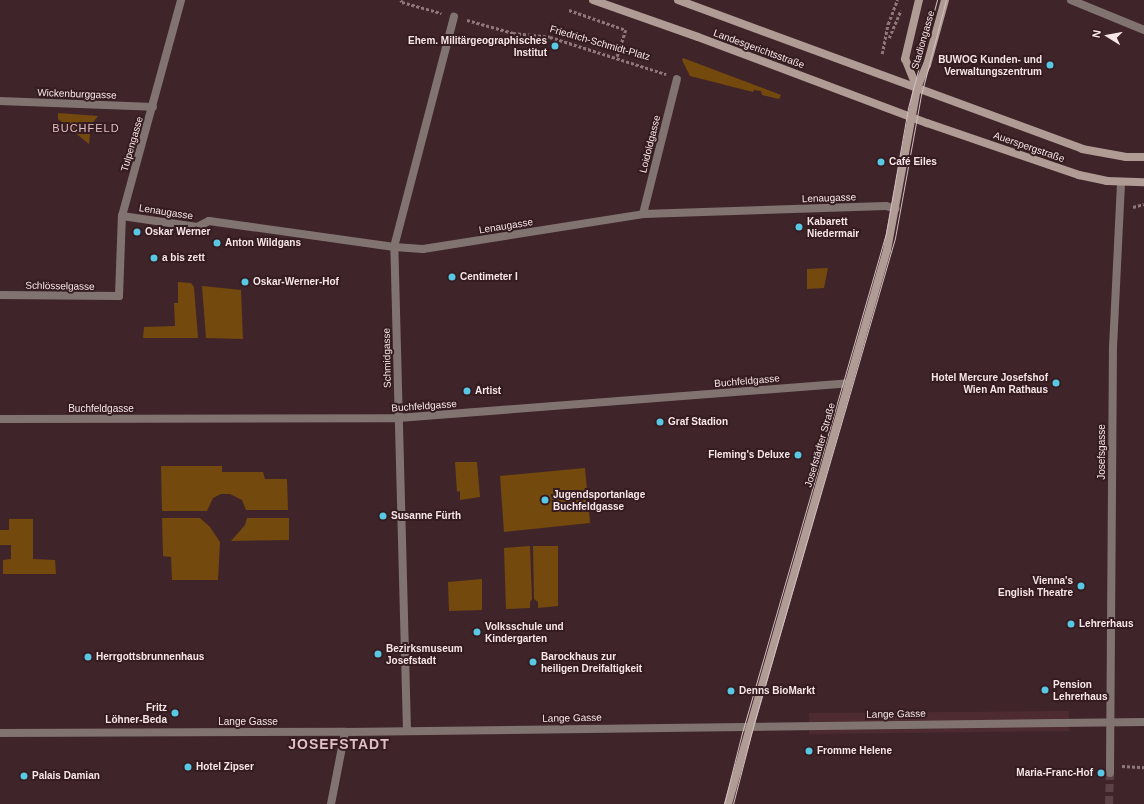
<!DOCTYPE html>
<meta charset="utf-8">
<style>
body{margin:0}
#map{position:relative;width:1144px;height:804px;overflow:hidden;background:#3f252a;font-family:Arial,sans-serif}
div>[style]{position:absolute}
.built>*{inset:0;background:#4d2b31}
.green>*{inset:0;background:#74490d}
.street-tunnel>*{height:8px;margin-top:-4px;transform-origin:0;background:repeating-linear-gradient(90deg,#5b4246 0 8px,transparent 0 12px)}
.path>*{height:2.5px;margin-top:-1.25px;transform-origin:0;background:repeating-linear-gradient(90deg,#8f787c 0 3px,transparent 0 5px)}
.street>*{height:8px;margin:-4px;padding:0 4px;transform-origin:4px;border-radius:4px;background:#817470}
.secondary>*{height:8px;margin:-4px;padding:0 4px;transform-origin:4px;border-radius:4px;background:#b19c95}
.tram>*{height:1px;margin:-0.5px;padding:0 0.5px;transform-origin:0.5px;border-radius:0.5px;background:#d2bec1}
.dots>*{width:11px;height:11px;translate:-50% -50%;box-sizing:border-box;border:2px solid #351c20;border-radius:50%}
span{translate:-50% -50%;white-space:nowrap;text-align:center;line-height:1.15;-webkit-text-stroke:4px #351c20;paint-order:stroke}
.poi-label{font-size:10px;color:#f7e5e7;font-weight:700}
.right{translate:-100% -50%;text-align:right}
.left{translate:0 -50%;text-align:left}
.street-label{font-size:10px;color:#f7e5e7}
.neighbourhood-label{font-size:11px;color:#e2bfc4;letter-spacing:1px}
.district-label{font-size:14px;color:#e2bfc4;font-weight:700;letter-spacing:1px}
.north{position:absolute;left:1088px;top:16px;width:40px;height:40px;-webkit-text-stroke:3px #351c20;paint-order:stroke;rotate:281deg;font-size:11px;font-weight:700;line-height:16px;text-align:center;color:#f7e5e7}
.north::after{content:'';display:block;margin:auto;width:14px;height:18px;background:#f7e5e7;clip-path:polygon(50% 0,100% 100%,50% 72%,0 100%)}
</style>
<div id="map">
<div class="built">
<div style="clip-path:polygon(1069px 711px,1069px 731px,809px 734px,809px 713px)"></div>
</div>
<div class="green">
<div style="clip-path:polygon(683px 58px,781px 95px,779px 99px,762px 95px,761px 91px,754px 90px,753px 92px,690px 76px,682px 60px)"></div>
<div style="clip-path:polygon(58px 113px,98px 116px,91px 125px,89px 144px,58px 119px)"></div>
<div style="clip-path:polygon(828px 268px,824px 288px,807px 289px,807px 269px)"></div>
<div style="clip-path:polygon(178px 282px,191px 283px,194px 287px,198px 338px,143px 338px,144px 327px,175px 326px,174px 303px,178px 303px)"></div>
<div style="clip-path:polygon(202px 286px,241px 290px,243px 339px,206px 338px)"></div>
<div style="clip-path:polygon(455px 462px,477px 462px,480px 497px,460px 500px,460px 491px,457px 492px)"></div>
<div style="clip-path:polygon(161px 466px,222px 466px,222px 472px,263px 472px,265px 479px,287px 479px,288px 510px,246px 510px,242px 500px,230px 494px,221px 494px,213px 498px,207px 511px,162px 511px)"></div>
<div style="clip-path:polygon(585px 468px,590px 523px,504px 532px,500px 476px)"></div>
<div style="clip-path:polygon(162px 518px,200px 518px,210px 527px,220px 542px,218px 580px,172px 580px,171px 557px,163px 556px)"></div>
<div style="clip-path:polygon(247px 518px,289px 518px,289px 540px,231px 541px,245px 525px)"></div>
<div style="clip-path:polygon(9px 519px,33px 519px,33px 559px,55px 560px,56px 574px,3px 574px,3px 560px,11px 559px,11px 545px,0 545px,0 530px,9px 530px)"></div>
<div style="clip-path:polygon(530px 546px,532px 599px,530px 602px,530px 608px,506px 609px,504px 548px)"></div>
<div style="clip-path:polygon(533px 546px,558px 546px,558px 606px,538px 608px,538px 602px,534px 599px)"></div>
<div style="clip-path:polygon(482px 579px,482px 610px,449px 611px,448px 582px)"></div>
</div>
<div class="street-tunnel">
<div style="left:1109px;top:804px;width:31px;rotate:-88deg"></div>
</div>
<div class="path">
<div style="left:401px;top:0;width:2px;rotate:63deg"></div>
<div style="left:402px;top:2px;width:41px;rotate:15.8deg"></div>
<div style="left:569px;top:10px;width:60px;rotate:19.3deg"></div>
<div style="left:626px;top:30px;width:28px;rotate:108deg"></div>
<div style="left:467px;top:20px;width:48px;rotate:15.8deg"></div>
<div style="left:513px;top:33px;width:37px;rotate:6deg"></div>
<div style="left:550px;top:37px;width:122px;rotate:17.7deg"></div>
<div style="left:889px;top:38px;width:30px;rotate:-67deg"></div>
<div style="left:882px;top:54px;width:31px;rotate:-79deg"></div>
<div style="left:888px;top:24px;width:26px;rotate:-69deg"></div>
<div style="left:1133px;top:207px;width:11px;rotate:-15deg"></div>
<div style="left:1122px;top:766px;width:22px;rotate:3deg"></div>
</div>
<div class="street">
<div style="left:1071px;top:0;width:79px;rotate:22.3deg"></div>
<div style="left:0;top:101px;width:153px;rotate:2.2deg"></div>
<div style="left:643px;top:214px;width:139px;rotate:-75.9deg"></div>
<div style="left:122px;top:216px;width:76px;rotate:8.3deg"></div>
<div style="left:197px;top:227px;width:13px;rotate:-27deg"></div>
<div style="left:209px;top:221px;width:187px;rotate:8deg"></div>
<div style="left:394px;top:247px;width:29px;rotate:4deg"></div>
<div style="left:423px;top:249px;width:223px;rotate:-9deg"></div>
<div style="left:643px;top:214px;width:243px;rotate:-1.9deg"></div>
<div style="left:886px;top:206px;width:10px;rotate:17deg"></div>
<div style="left:0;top:295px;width:119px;rotate:0.5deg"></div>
<div style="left:119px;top:296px;width:80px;rotate:-87.9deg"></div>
<div style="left:122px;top:216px;width:224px;rotate:-74.7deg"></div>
<div style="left:0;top:419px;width:398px;rotate:-0.1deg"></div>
<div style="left:398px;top:418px;width:452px;rotate:-4.4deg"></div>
<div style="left:407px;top:731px;width:484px;rotate:-91.5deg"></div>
<div style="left:394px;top:247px;width:238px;rotate:-75.4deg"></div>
<div style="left:0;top:733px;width:345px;rotate:-0.2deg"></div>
<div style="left:345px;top:732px;width:799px;rotate:-0.72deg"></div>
<div style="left:1110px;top:773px;width:426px;rotate:-89.6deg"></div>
<div style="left:1113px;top:347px;width:164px;rotate:-87.2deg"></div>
<div style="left:331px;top:804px;width:73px;rotate:-79deg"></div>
</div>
<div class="secondary">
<div style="left:593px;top:0;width:111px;rotate:19.4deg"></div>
<div style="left:698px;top:37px;width:245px;rotate:20.6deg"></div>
<div style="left:927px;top:123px;width:161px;rotate:18.9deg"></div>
<div style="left:1079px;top:175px;width:29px;rotate:12deg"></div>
<div style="left:1107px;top:181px;width:37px;rotate:2deg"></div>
<div style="left:678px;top:0;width:431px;rotate:20.2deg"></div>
<div style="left:1082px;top:149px;width:45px;rotate:10.3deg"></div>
<div style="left:1126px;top:157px;width:18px"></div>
<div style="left:917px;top:88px;width:31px;rotate:-112deg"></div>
<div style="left:905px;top:59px;width:61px;rotate:-76.7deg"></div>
<div style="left:728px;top:804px;width:576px;rotate:-73.99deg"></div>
<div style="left:887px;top:250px;width:165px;rotate:-79.5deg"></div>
<div style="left:917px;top:88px;width:25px;rotate:-67deg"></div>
<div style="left:927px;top:65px;width:67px;rotate:-74.5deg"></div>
</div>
<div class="tram">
<div style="left:724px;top:804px;width:73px;rotate:-75.8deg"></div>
<div style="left:742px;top:733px;width:520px;rotate:-73.93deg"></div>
<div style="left:886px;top:233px;width:127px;rotate:-80deg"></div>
<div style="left:908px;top:108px;width:112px;rotate:-75deg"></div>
<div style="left:733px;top:804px;width:84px;rotate:-75.5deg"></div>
<div style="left:754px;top:723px;width:505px;rotate:-73.79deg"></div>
<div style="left:895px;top:238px;width:145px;rotate:-79.7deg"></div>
<div style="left:921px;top:95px;width:98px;rotate:-75.3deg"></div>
</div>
<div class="dots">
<div style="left:555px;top:46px;background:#59c8e5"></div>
<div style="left:1050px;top:65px;background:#59c8e5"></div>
<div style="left:881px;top:162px;background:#59c8e5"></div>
<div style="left:799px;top:227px;background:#59c8e5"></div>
<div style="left:137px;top:232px;background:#59c8e5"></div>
<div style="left:217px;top:243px;background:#59c8e5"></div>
<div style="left:154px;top:258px;background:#59c8e5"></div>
<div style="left:452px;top:277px;background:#59c8e5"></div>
<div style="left:245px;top:282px;background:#59c8e5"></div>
<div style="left:1056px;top:383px;background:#59c8e5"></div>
<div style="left:467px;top:391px;background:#59c8e5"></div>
<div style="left:660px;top:422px;background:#59c8e5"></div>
<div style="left:798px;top:455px;background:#59c8e5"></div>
<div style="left:545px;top:500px;background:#59c8e5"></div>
<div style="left:383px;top:516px;background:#59c8e5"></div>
<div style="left:1081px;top:586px;background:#59c8e5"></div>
<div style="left:1071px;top:624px;background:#59c8e5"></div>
<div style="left:477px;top:632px;background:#59c8e5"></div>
<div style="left:378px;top:654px;background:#59c8e5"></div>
<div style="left:88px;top:657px;background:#59c8e5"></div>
<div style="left:533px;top:662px;background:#59c8e5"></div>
<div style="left:1045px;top:690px;background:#59c8e5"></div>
<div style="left:731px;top:691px;background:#59c8e5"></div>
<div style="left:175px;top:713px;background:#59c8e5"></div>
<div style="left:809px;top:751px;background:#59c8e5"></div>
<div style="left:188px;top:767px;background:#59c8e5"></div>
<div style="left:1101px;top:773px;background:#59c8e5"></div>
<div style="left:24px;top:776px;background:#59c8e5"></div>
</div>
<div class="poi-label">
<span class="right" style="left:547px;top:46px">Ehem. Militärgeographisches<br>Institut</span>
<span class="right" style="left:1042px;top:65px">BUWOG Kunden- und<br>Verwaltungszentrum</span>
<span class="left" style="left:889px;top:162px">Café Eiles</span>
<span class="left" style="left:807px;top:227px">Kabarett<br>Niedermair</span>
<span class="left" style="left:145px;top:232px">Oskar Werner</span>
<span class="left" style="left:225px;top:243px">Anton Wildgans</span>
<span class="left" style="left:162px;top:258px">a bis zett</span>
<span class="left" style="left:460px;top:277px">Centimeter I</span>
<span class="left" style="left:253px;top:282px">Oskar-Werner-Hof</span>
<span class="right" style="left:1048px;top:383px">Hotel Mercure Josefshof<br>Wien Am Rathaus</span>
<span class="left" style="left:475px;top:391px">Artist</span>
<span class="left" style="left:668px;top:422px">Graf Stadion</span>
<span class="right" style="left:790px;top:455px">Fleming's Deluxe</span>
<span class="left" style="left:553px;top:500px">Jugendsportanlage<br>Buchfeldgasse</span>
<span class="left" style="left:391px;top:516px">Susanne Fürth</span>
<span class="right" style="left:1073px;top:586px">Vienna's<br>English Theatre</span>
<span class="left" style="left:1079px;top:624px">Lehrerhaus</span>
<span class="left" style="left:485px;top:632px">Volksschule und<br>Kindergarten</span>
<span class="left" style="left:386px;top:654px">Bezirksmuseum<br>Josefstadt</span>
<span class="left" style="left:541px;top:662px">Barockhaus zur<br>heiligen Dreifaltigkeit</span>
<span class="left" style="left:96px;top:657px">Herrgottsbrunnenhaus</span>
<span class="left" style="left:1053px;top:690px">Pension<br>Lehrerhaus</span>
<span class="left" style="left:739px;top:691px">Denns BioMarkt</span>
<span class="right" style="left:167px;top:713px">Fritz<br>Löhner-Beda</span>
<span class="left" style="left:817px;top:751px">Fromme Helene</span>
<span class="left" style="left:196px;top:767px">Hotel Zipser</span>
<span class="right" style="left:1093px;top:773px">Maria-Franc-Hof</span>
<span class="left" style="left:32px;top:776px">Palais Damian</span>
</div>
<div class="street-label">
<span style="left:923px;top:40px;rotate:-74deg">Stadiongasse</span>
<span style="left:600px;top:43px;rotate:16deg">Friedrich-Schmidt-Platz</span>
<span style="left:759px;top:49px;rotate:20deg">Landesgerichtsstraße</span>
<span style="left:77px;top:94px;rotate:2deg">Wickenburggasse</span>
<span style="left:132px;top:144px;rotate:-74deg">Tulpengasse</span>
<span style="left:650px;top:144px;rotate:-76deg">Loidoldgasse</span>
<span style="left:1029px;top:147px;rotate:19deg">Auerspergstraße</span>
<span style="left:829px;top:198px;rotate:-2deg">Lenaugasse</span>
<span style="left:166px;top:212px;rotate:9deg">Lenaugasse</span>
<span style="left:506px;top:226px;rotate:-9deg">Lenaugasse</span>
<span style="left:60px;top:286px;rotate:1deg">Schlösselgasse</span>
<span style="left:387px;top:358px;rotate:-91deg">Schmidgasse</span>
<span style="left:747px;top:381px;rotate:-5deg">Buchfeldgasse</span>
<span style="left:424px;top:406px;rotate:-4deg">Buchfeldgasse</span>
<span style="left:101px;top:409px">Buchfeldgasse</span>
<span style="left:820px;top:445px;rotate:-74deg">Josefstädter Straße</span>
<span style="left:1102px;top:452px;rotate:-90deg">Josefsgasse</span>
<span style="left:896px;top:714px;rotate:-1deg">Lange Gasse</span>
<span style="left:572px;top:718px;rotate:-1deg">Lange Gasse</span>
<span style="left:248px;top:722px">Lange Gasse</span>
</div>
<div class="neighbourhood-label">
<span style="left:86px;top:128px">BUCHFELD</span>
</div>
<div class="district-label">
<span style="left:339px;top:744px">JOSEFSTADT</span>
</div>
<div class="north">N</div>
</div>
